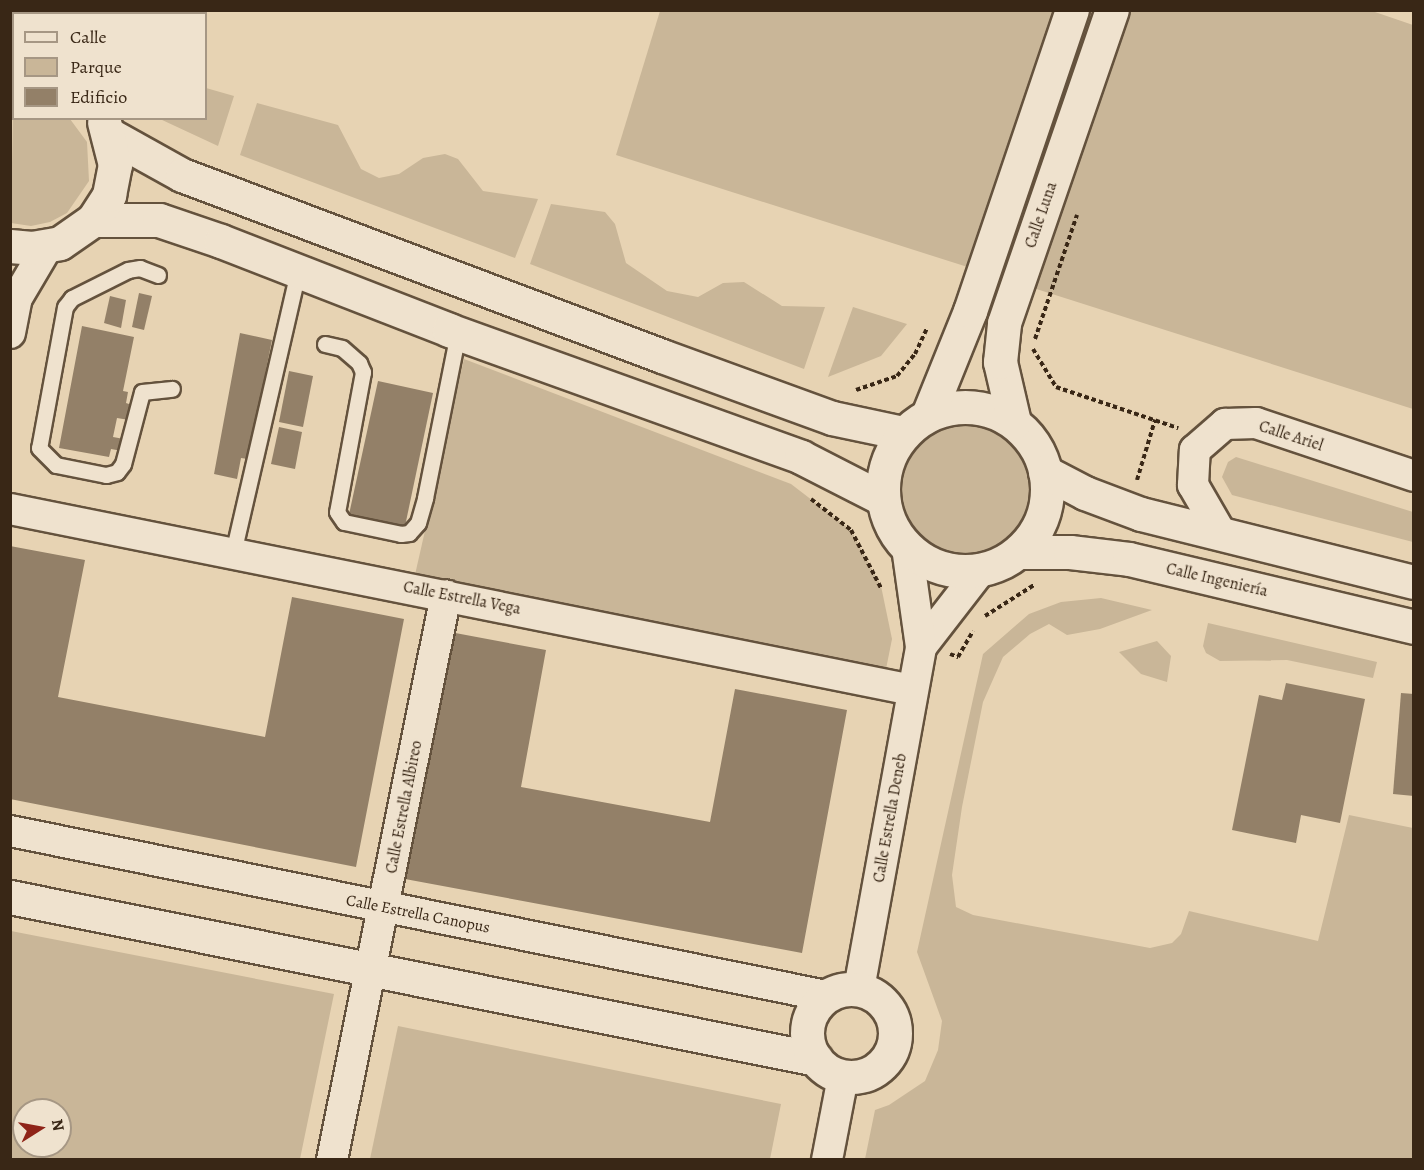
<!DOCTYPE html>
<meta charset="utf-8">
<style>
body{margin:0}
#map{position:relative;width:1424px;height:1170px;overflow:hidden;background:#e7d3b3;font-family:Alegreya,serif}
div>[style]{position:absolute}
.green>*{inset:0;background:#c9b698}
.round{border-radius:50%}
.building>*{inset:0;background:#938068}
.path>*{height:4px;margin-top:-2px;transform-origin:0;background:repeating-linear-gradient(90deg,#392716 0 4.5px,transparent 0 7.5px)}
.roads{filter:drop-shadow(2px 0 #64523d) drop-shadow(-2px 0 #64523d) drop-shadow(0 2px #64523d) drop-shadow(0 -2px #64523d)}
.service>*{height:15px;margin:-7.5px;padding:0 7.5px;transform-origin:7.5px;border-radius:7.5px;background:#efe2ce}
.minor>*{height:30px;margin:-15px;padding:0 15px;transform-origin:15px;border-radius:15px;background:#efe2ce}
.tertiary>*{height:33px;margin:-16.5px;padding:0 16.5px;transform-origin:16.5px;border-radius:16.5px;background:#efe2ce}
.tertiary>.ring{margin:-16.5px;padding:0;box-sizing:content-box;background:none;border:33px solid #efe2ce;border-radius:50%}
span{translate:-50% -50%;white-space:nowrap;text-align:center;line-height:1.15;-webkit-text-stroke:5px #efe2ce;paint-order:stroke}
.street-label{font-size:16px;color:#392716}
.frame{position:absolute;inset:0;border:12px solid #392716;pointer-events:none}
.legend{position:absolute;left:12px;top:12px;width:195px;height:108px;box-sizing:border-box;background:#efe2ce;border:2px solid #a69784;margin:0;padding:8px 10px;list-style:none;font-size:18px;color:#392716}
.legend li{display:flex;align-items:center;gap:12px;height:30px}
.legend b{width:30px;border:2px solid #a69784}
.north{position:absolute;left:12px;top:1098px;width:60px;height:60px;box-sizing:border-box;background:#efe2ce;border:2px solid #a69784;border-radius:50%;rotate:79deg;font-size:16px;font-weight:700;line-height:24px;text-align:center;color:#392716}
.north::after{content:'';display:block;margin:auto;width:21px;height:27px;background:#8f2418;clip-path:polygon(50% 0,100% 100%,50% 72%,0 100%)}
</style>
<div id="map">
<div class="green">
<div style="clip-path:polygon(660px 11px,1372px 11px,1413px 25px,1413px 409px,616px 155px)"></div>
<div style="clip-path:polygon(206px 88px,234px 96px,218px 146px,160px 119px,206px 118px)"></div>
<div style="clip-path:polygon(257px 103px,338px 125px,361px 169px,379px 178px,399px 174px,423px 158px,445px 154px,458px 159px,483px 191px,538px 199px,515px 258px,240px 155px)"></div>
<div style="clip-path:polygon(13px 104px,14px 118px,70px 119px,87px 142px,89px 181px,67px 213px,50px 222px,31px 226px,11px 223px)"></div>
<div style="clip-path:polygon(551px 204px,605px 212px,615px 224px,626px 263px,667px 291px,698px 297px,723px 283px,744px 282px,782px 306px,825px 307px,804px 369px,530px 264px)"></div>
<div style="clip-path:polygon(853px 307px,907px 324px,881px 356px,828px 377px)"></div>
<div style="clip-path:polygon(464px 359px,791px 484px,851px 530px,881px 586px,892px 639px,883px 684px,412px 588px)"></div>
<div class="round" style="left:896px;top:423px;width:134px;height:134px"></div>
<div style="clip-path:polygon(1236px 457px,1413px 512px,1413px 542px,1232px 495px,1222px 477px,1228px 462px)"></div>
<div style="clip-path:polygon(1101px 598px,1152px 610px,1100px 629px,1067px 635px,1049px 624px,1030px 634px,1003px 657px,983px 702px,962px 807px,952px 875px,956px 907px,973px 915px,1150px 948px,1172px 943px,1181px 934px,1189px 911px,1318px 941px,1349px 815px,1413px 828px,1413px 1159px,865px 1159px,875px 1110px,889px 1105px,925px 1081px,938px 1050px,942px 1021px,917px 952px,983px 654px,1029px 614px,1061px 602px)"></div>
<div style="clip-path:polygon(1208px 623px,1377px 662px,1373px 678px,1287px 660px,1220px 661px,1206px 653px,1203px 646px)"></div>
<div style="clip-path:polygon(1157px 641px,1171px 656px,1167px 682px,1141px 674px,1119px 652px)"></div>
<div style="clip-path:polygon(evenodd,11px 931px,334px 994px,300px 1159px,11px 1159px,11px 931px,24px 1110px,60px 1110px,60px 1146px,24px 1146px,24px 1110px)"></div>
<div style="clip-path:polygon(398px 1026px,781px 1104px,770px 1159px,370px 1159px)"></div>
</div>
<div class="building">
<div style="clip-path:polygon(139px 293px,152px 296px,144px 330px,132px 327px)"></div>
<div style="clip-path:polygon(110px 296px,126px 300px,121px 328px,104px 323px)"></div>
<div style="clip-path:polygon(82px 326px,134px 337px,123px 391px,128px 392px,126px 403px,132px 405px,129px 420px,117px 418px,113px 437px,124px 439px,122px 451px,111px 449px,109px 457px,59px 448px)"></div>
<div style="clip-path:polygon(240px 333px,272px 340px,248px 459px,241px 458px,237px 479px,214px 474px)"></div>
<div style="clip-path:polygon(289px 371px,313px 376px,303px 427px,279px 422px)"></div>
<div style="clip-path:polygon(378px 381px,433px 393px,404px 531px,348px 519px)"></div>
<div style="clip-path:polygon(279px 427px,302px 432px,295px 469px,271px 464px)"></div>
<div style="clip-path:polygon(10px 546px,85px 560px,58px 697px,265px 737px,292px 597px,404px 619px,356px 867px,10px 799px)"></div>
<div style="clip-path:polygon(450px 632px,546px 650px,521px 787px,710px 822px,735px 689px,847px 710px,802px 953px,405px 879px)"></div>
<div style="clip-path:polygon(1286px 683px,1365px 699px,1340px 823px,1301px 815px,1296px 843px,1232px 830px,1259px 695px,1282px 700px)"></div>
<div style="clip-path:polygon(1401px 693px,1414px 694px,1414px 796px,1393px 794px)"></div>
</div>
<div class="path">
<div style="left:1035px;top:339px;width:131px;rotate:-71.3deg"></div>
<div style="left:1033px;top:349px;width:44px;rotate:58.8deg"></div>
<div style="left:1056px;top:387px;width:129px;rotate:18.6deg"></div>
<div style="left:856px;top:390px;width:43px;rotate:-18.9deg"></div>
<div style="left:897px;top:376px;width:28px;rotate:-51deg"></div>
<div style="left:915px;top:354px;width:29px;rotate:-65deg"></div>
<div style="left:1137px;top:480px;width:63px;rotate:-73.3deg"></div>
<div style="left:811px;top:499px;width:51px;rotate:37.8deg"></div>
<div style="left:851px;top:530px;width:65px;rotate:62.7deg"></div>
<div style="left:985px;top:616px;width:58px;rotate:-32.3deg"></div>
<div style="left:950px;top:654px;width:9px;rotate:21deg"></div>
<div style="left:958px;top:657px;width:30px;rotate:-60deg"></div>
</div>
<div class="roads">
<div class="service">
<div style="left:158px;top:275px;width:19px;rotate:-159deg"></div>
<div style="left:140px;top:268px;width:12px;rotate:171deg"></div>
<div style="left:128px;top:270px;width:63px;rotate:153.4deg"></div>
<div style="left:72px;top:298px;width:11px;rotate:128deg"></div>
<div style="left:65px;top:307px;width:143px;rotate:100.4deg"></div>
<div style="left:39px;top:448px;width:24px;rotate:45deg"></div>
<div style="left:56px;top:465px;width:51px;rotate:11.3deg"></div>
<div style="left:106px;top:475px;width:11px;rotate:-15deg"></div>
<div style="left:117px;top:472px;width:10px;rotate:-53deg"></div>
<div style="left:123px;top:464px;width:74px;rotate:-75.2deg"></div>
<div style="left:142px;top:392px;width:30px;rotate:-6deg"></div>
<div style="left:325px;top:344px;width:17px;rotate:13deg"></div>
<div style="left:342px;top:348px;width:23px;rotate:41deg"></div>
<div style="left:359px;top:363px;width:10px;rotate:66deg"></div>
<div style="left:363px;top:372px;width:142px;rotate:100.5deg"></div>
<div style="left:337px;top:512px;width:12px;rotate:55deg"></div>
<div style="left:344px;top:522px;width:58px;rotate:11.9deg"></div>
<div style="left:401px;top:534px;width:8px;rotate:-7deg"></div>
<div style="left:409px;top:533px;width:13px;rotate:-48deg"></div>
<div style="left:418px;top:523px;width:26px;rotate:-74deg"></div>
<div style="left:425px;top:498px;width:168px;rotate:-78.7deg"></div>
<div style="left:233px;top:553px;width:289px;rotate:-77deg"></div>
</div>
<div class="minor">
<div style="left:64px;top:14px;width:4px;rotate:-76deg"></div>
<div style="left:10px;top:333px;width:36px;rotate:-79deg"></div>
<div style="left:17px;top:298px;width:59px;rotate:-59.5deg"></div>
<div style="left:10px;top:509px;width:920px;rotate:11.35deg"></div>
<div style="left:1222px;top:535px;width:58px;rotate:-120.1deg"></div>
<div style="left:1193px;top:485px;width:35px;rotate:-87deg"></div>
<div style="left:1195px;top:450px;width:40px;rotate:-41deg"></div>
<div style="left:1225px;top:424px;width:31px;rotate:-2deg"></div>
<div style="left:1256px;top:423px;width:167px;rotate:18.5deg"></div>
<div style="left:921px;top:647px;width:96px;rotate:-52.2deg"></div>
<div style="left:10px;top:831px;width:833px;rotate:11.43deg"></div>
<div style="left:859px;top:989px;width:348px;rotate:-79.7deg"></div>
<div style="left:921px;top:647px;width:100px;rotate:-98deg"></div>
<div style="left:332px;top:1160px;width:576px;rotate:-78.59deg"></div>
<div style="left:827px;top:1160px;width:85px;rotate:-79.1deg"></div>
</div>
<div class="tertiary">
<div style="left:10px;top:79px;width:4px;rotate:-14deg"></div>
<div style="left:110px;top:135px;width:82px;rotate:29.1deg"></div>
<div style="left:182px;top:175px;width:513px;rotate:20.66deg"></div>
<div style="left:662px;top:356px;width:181px;rotate:20deg"></div>
<div style="left:832px;top:418px;width:73px;rotate:11.9deg"></div>
<div style="left:93px;top:220px;width:66px"></div>
<div style="left:159px;top:220px;width:65px;rotate:18.7deg"></div>
<div style="left:221px;top:241px;width:245px;rotate:21.3deg"></div>
<div style="left:449px;top:330px;width:374px;rotate:19.8deg"></div>
<div style="left:801px;top:457px;width:92px;rotate:27.1deg"></div>
<div style="left:10px;top:246px;width:22px;rotate:5deg"></div>
<div style="left:32px;top:248px;width:28px;rotate:-10deg"></div>
<div style="left:60px;top:243px;width:40px;rotate:-34.9deg"></div>
<div style="left:93px;top:220px;width:30px;rotate:-57deg"></div>
<div style="left:109px;top:195px;width:31px;rotate:-79deg"></div>
<div style="left:115px;top:165px;width:44px;rotate:-104.3deg"></div>
<div class="ring" style="left:883px;top:407px;width:131px;height:131px"></div>
<div style="left:928px;top:415px;width:112px;rotate:-68deg"></div>
<div style="left:970px;top:311px;width:318px;rotate:-71.3deg"></div>
<div style="left:1014px;top:422px;width:62px;rotate:-103.1deg"></div>
<div style="left:1000px;top:362px;width:39px;rotate:-84deg"></div>
<div style="left:1004px;top:323px;width:331px;rotate:-71deg"></div>
<div style="left:1045px;top:472px;width:45px;rotate:27.7deg"></div>
<div style="left:1085px;top:493px;width:60px;rotate:20.6deg"></div>
<div style="left:1141px;top:514px;width:281px;rotate:14deg"></div>
<div style="left:1019px;top:552px;width:51px"></div>
<div style="left:1070px;top:552px;width:59px;rotate:6.8deg"></div>
<div style="left:1129px;top:559px;width:293px;rotate:13.4deg"></div>
<div style="left:10px;top:897px;width:822px;rotate:11.36deg"></div>
<div class="ring" style="left:807px;top:989px;width:55px;height:55px"></div>
</div>
</div>
<div class="street-label">
<span style="left:1041px;top:215px;rotate:-71deg">Calle Luna</span>
<span style="left:1291px;top:436px;rotate:18deg">Calle Ariel</span>
<span style="left:1217px;top:580px;rotate:13deg">Calle Ingeniería</span>
<span style="left:462px;top:598px;rotate:11deg">Calle Estrella Vega</span>
<span style="left:404px;top:807px;rotate:-79deg">Calle Estrella Albireo</span>
<span style="left:890px;top:818px;rotate:-80deg">Calle Estrella Deneb</span>
<span style="left:418px;top:914px;rotate:11deg">Calle Estrella Canopus</span>
</div>
<div class="frame"></div>
<ul class="legend">
<li><b style="height:8px;background:#efe2ce"></b>Calle</li>
<li><b style="height:16px;background:#c9b698"></b>Parque</li>
<li><b style="height:16px;background:#938068"></b>Edificio</li>
</ul>
<div class="north">N</div>
</div>
